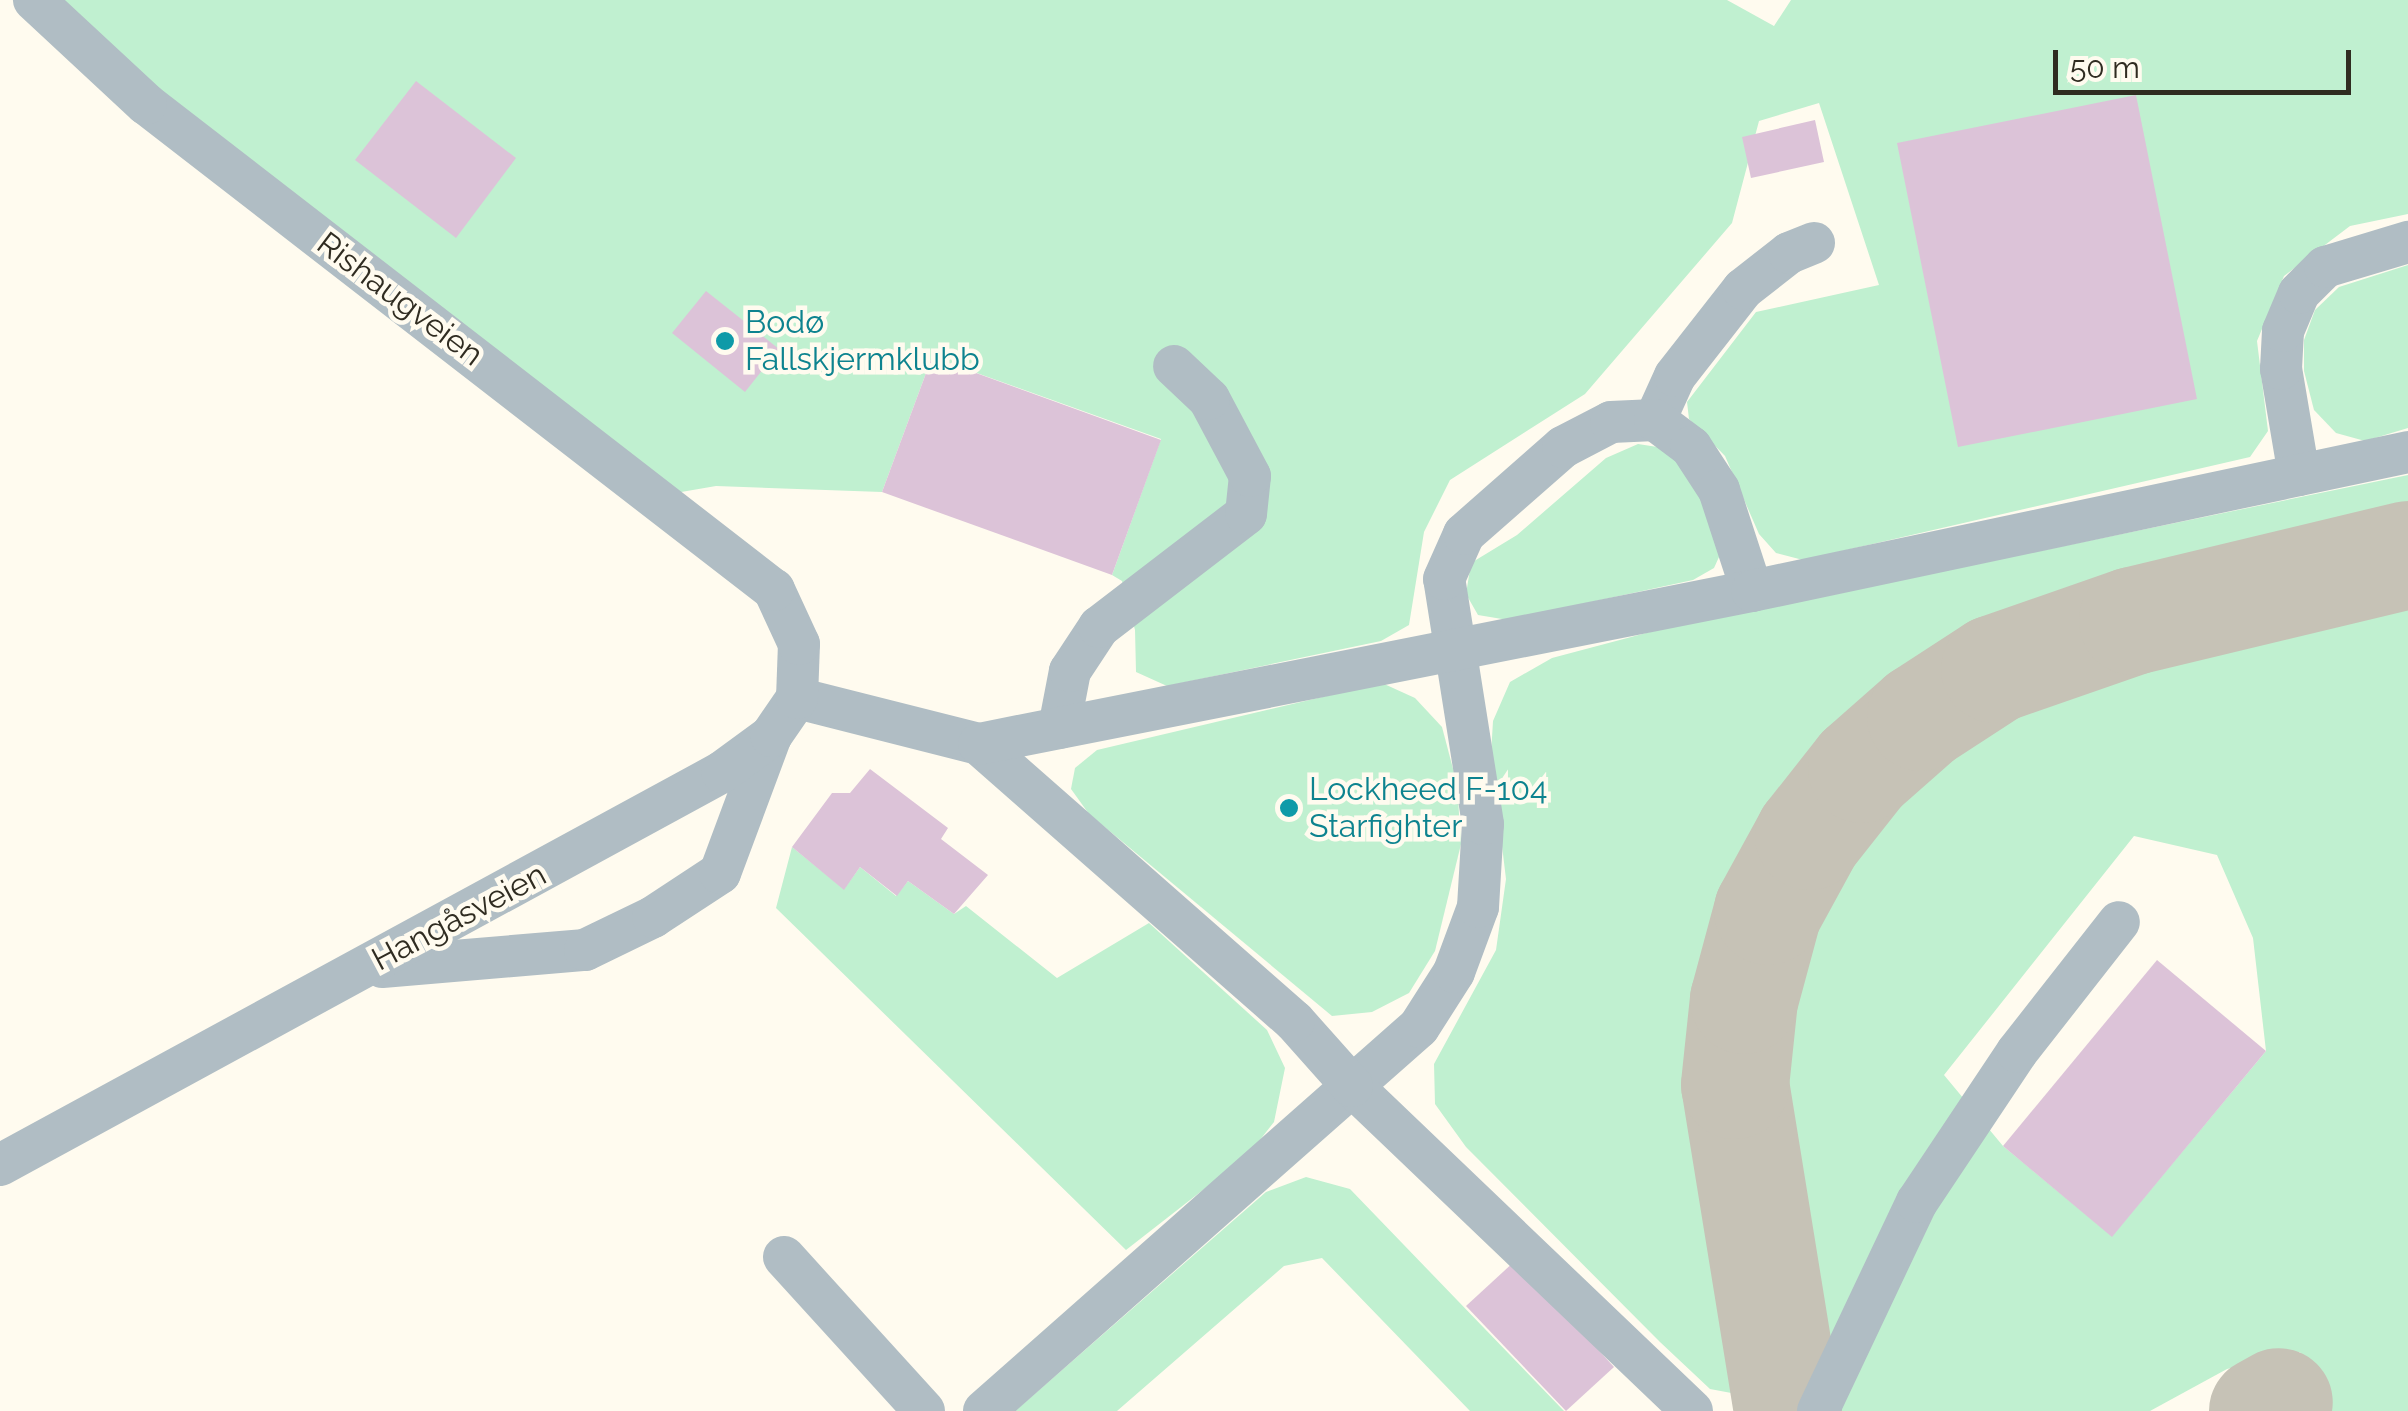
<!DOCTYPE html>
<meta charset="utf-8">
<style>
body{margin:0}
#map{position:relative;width:2408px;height:1411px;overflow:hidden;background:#fffbef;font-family:Raleway,sans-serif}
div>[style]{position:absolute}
.green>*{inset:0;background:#c0f0d0}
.taxiway>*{height:108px;margin:-54px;padding:0 54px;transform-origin:54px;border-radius:54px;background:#c6c2b6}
.building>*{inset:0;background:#dcc3d8}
.minor>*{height:42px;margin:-21px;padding:0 21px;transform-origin:21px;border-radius:21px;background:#b0bdc4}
.dots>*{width:28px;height:28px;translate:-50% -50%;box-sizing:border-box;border:5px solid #fffbef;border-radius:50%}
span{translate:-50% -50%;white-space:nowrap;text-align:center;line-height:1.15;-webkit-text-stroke:9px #fffbef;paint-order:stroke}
.street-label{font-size:32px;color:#302c21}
.culture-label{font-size:32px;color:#0d838f}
.left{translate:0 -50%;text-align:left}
.scale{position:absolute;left:2053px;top:50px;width:298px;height:45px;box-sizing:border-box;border:5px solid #302c21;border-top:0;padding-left:12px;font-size:30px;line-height:35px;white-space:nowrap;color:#302c21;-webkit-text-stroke:8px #fffbef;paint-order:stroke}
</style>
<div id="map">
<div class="green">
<div style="clip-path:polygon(54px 0,1727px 0,1774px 26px,1791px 0,2408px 0,2408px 214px,2350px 226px,2284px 276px,2257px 341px,2268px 431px,2250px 457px,1803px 560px,1776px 553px,1759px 534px,1725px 456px,1689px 419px,1687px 402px,1756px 312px,1879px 285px,1819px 103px,1759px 121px,1732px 223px,1585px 394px,1450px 480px,1424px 532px,1409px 625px,1381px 641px,1167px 686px,1136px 672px,1135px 630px,1122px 581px,1112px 575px,1161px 439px,932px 357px,882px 492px,716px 486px,658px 496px,400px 299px)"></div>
<div style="clip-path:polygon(2408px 265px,2408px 428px,2365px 441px,2336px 433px,2314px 410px,2304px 371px,2304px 340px,2315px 310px,2339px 287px)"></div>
<div style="clip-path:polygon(1638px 444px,1664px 448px,1694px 479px,1724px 546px,1714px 568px,1693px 580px,1508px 620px,1478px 615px,1466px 594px,1471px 563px,1517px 535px,1606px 458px)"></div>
<div style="clip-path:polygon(2408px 475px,2408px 514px,2222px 559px,1995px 626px,1880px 687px,1803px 760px,1744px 855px,1713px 936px,1694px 1036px,1691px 1123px,1742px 1395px,1710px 1389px,1660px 1342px,1466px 1147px,1435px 1104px,1434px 1064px,1496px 950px,1506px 879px,1491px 754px,1493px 721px,1510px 682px,1552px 658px,1665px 628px)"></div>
<div style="clip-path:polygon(evenodd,2408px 594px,2408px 1411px,2321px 1411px,2300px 1352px,2227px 1369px,2150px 1411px,1824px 1411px,1775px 1123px,1775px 1028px,1792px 960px,1830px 880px,1912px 783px,1988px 722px,2079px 682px,2408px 594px,2134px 836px,2217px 855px,2253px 938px,2266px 1051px,2112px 1236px,2003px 1146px,1944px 1075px,2134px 836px)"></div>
<div style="clip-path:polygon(1382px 683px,1415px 698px,1442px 727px,1457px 784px,1461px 844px,1435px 951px,1409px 993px,1372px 1012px,1332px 1016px,1089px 814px,1071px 789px,1075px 768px,1097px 750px)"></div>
<div style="clip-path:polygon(792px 847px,844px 889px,860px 867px,896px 896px,908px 881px,954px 914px,966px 906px,1057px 978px,1149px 923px,1267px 1030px,1285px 1068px,1274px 1122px,1249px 1154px,1126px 1250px,776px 908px)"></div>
<div style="clip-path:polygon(1306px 1177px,1350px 1189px,1564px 1411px,1470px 1411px,1322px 1258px,1284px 1266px,1117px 1411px,1015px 1411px,1266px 1192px)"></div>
</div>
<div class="taxiway">
<div style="left:1788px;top:1411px;width:330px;rotate:-99.2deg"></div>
<div style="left:1735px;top:1085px;width:85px;rotate:-84deg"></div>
<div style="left:1744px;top:1000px;width:92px;rotate:-74.9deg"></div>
<div style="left:1768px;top:911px;width:85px;rotate:-61.3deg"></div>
<div style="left:1809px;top:836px;width:85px;rotate:-51.7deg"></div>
<div style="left:1862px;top:769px;width:79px;rotate:-41.4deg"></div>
<div style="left:1921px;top:717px;width:88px;rotate:-33deg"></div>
<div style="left:1995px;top:669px;width:146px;rotate:-19.2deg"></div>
<div style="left:2133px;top:621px;width:283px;rotate:-13.5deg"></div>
<div style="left:2263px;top:1411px;width:18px;rotate:-29deg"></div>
</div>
<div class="building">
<div style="clip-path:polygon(416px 81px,516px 158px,456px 238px,355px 160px)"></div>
<div style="clip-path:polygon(2136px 95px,2197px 399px,1958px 447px,1897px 143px)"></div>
<div style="clip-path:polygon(1815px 120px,1824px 162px,1751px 178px,1742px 137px)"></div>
<div style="clip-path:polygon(706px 291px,779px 349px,745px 392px,672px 333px)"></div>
<div style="clip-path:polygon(932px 357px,1161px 440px,1112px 575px,882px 492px)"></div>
<div style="clip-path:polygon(870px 769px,948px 828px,941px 839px,988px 875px,954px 914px,908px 881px,897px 896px,860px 867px,844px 890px,792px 847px,832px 793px,850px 793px)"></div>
<div style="clip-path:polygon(2157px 960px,2266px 1051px,2112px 1237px,2003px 1146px)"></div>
<div style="clip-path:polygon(1516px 1260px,1614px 1367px,1566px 1411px,1466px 1306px)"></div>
</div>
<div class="minor">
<div style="left:1655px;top:420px;width:48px;rotate:-65.6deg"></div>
<div style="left:1675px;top:376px;width:110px;rotate:-52deg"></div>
<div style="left:1743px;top:289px;width:58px;rotate:-38deg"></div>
<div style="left:1789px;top:253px;width:27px;rotate:-22deg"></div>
<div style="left:2299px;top:475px;width:108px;rotate:-99.6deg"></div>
<div style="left:2281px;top:369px;width:38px;rotate:-87deg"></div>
<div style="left:2283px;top:331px;width:41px;rotate:-67.2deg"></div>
<div style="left:2299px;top:293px;width:37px;rotate:-45deg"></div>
<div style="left:2325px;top:267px;width:87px;rotate:-16.8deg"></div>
<div style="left:797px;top:698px;width:188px;rotate:14.2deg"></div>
<div style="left:1059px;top:728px;width:58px;rotate:-79.1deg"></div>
<div style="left:1070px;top:671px;width:53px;rotate:-56.6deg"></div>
<div style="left:1099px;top:627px;width:185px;rotate:-37.5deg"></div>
<div style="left:1246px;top:514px;width:38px;rotate:-84deg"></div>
<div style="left:1250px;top:476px;width:87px;rotate:-118deg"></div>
<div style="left:1209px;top:399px;width:48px;rotate:-136.7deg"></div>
<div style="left:382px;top:967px;width:204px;rotate:-4.8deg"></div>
<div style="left:585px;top:950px;width:76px;rotate:-25.9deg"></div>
<div style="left:653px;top:917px;width:80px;rotate:-33.3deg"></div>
<div style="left:720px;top:873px;width:146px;rotate:-69.6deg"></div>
<div style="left:0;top:1165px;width:822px;rotate:-28.56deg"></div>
<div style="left:722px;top:772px;width:61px;rotate:-36.3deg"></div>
<div style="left:771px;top:736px;width:46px;rotate:-55.6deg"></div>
<div style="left:797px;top:698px;width:54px;rotate:-87.9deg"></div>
<div style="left:799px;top:644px;width:60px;rotate:-114.8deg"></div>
<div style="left:774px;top:590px;width:794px;rotate:-142.26deg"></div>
<div style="left:146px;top:104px;width:153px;rotate:-137.1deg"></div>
<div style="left:784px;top:1257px;width:208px;rotate:47.7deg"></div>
<div style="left:984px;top:1411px;width:580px;rotate:-41.44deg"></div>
<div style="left:1419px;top:1027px;width:65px;rotate:-57.5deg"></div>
<div style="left:1454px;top:972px;width:69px;rotate:-69.7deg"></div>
<div style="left:1478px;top:907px;width:83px;rotate:-86.6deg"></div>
<div style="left:1483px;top:824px;width:248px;rotate:-99deg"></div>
<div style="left:1444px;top:579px;width:49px;rotate:-66deg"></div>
<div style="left:1464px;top:534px;width:132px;rotate:-41.3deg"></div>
<div style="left:1563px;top:447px;width:54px;rotate:-27.5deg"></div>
<div style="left:1611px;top:422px;width:44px;rotate:-2.6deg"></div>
<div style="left:1655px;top:420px;width:45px;rotate:36.9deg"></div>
<div style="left:1691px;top:447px;width:51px;rotate:56.9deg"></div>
<div style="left:1719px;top:490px;width:106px;rotate:71.9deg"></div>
<div style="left:1692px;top:1411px;width:470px;rotate:-136.3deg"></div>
<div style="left:1352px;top:1086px;width:87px;rotate:-131.7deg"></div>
<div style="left:1294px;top:1021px;width:419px;rotate:-138.7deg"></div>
<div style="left:979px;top:744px;width:788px;rotate:-11.2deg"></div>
<div style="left:1752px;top:591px;width:671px;rotate:-11.96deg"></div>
<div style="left:1818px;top:1411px;width:231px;rotate:-64.7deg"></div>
<div style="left:1917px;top:1202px;width:180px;rotate:-56.3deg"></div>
<div style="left:2017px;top:1052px;width:165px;rotate:-51.9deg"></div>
</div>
<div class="dots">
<div style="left:725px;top:341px;background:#0f9aa8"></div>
<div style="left:1289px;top:808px;background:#0f9aa8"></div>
</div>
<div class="street-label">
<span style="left:400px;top:299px;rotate:37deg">Rishaugveien</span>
<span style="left:459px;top:917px;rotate:-28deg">Hangåsveien</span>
</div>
<div class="culture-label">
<span class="left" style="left:745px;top:341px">Bodø<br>Fallskjermklubb</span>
<span class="left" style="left:1309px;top:808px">Lockheed F-104<br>Starfighter</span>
</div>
<div class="scale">50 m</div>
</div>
